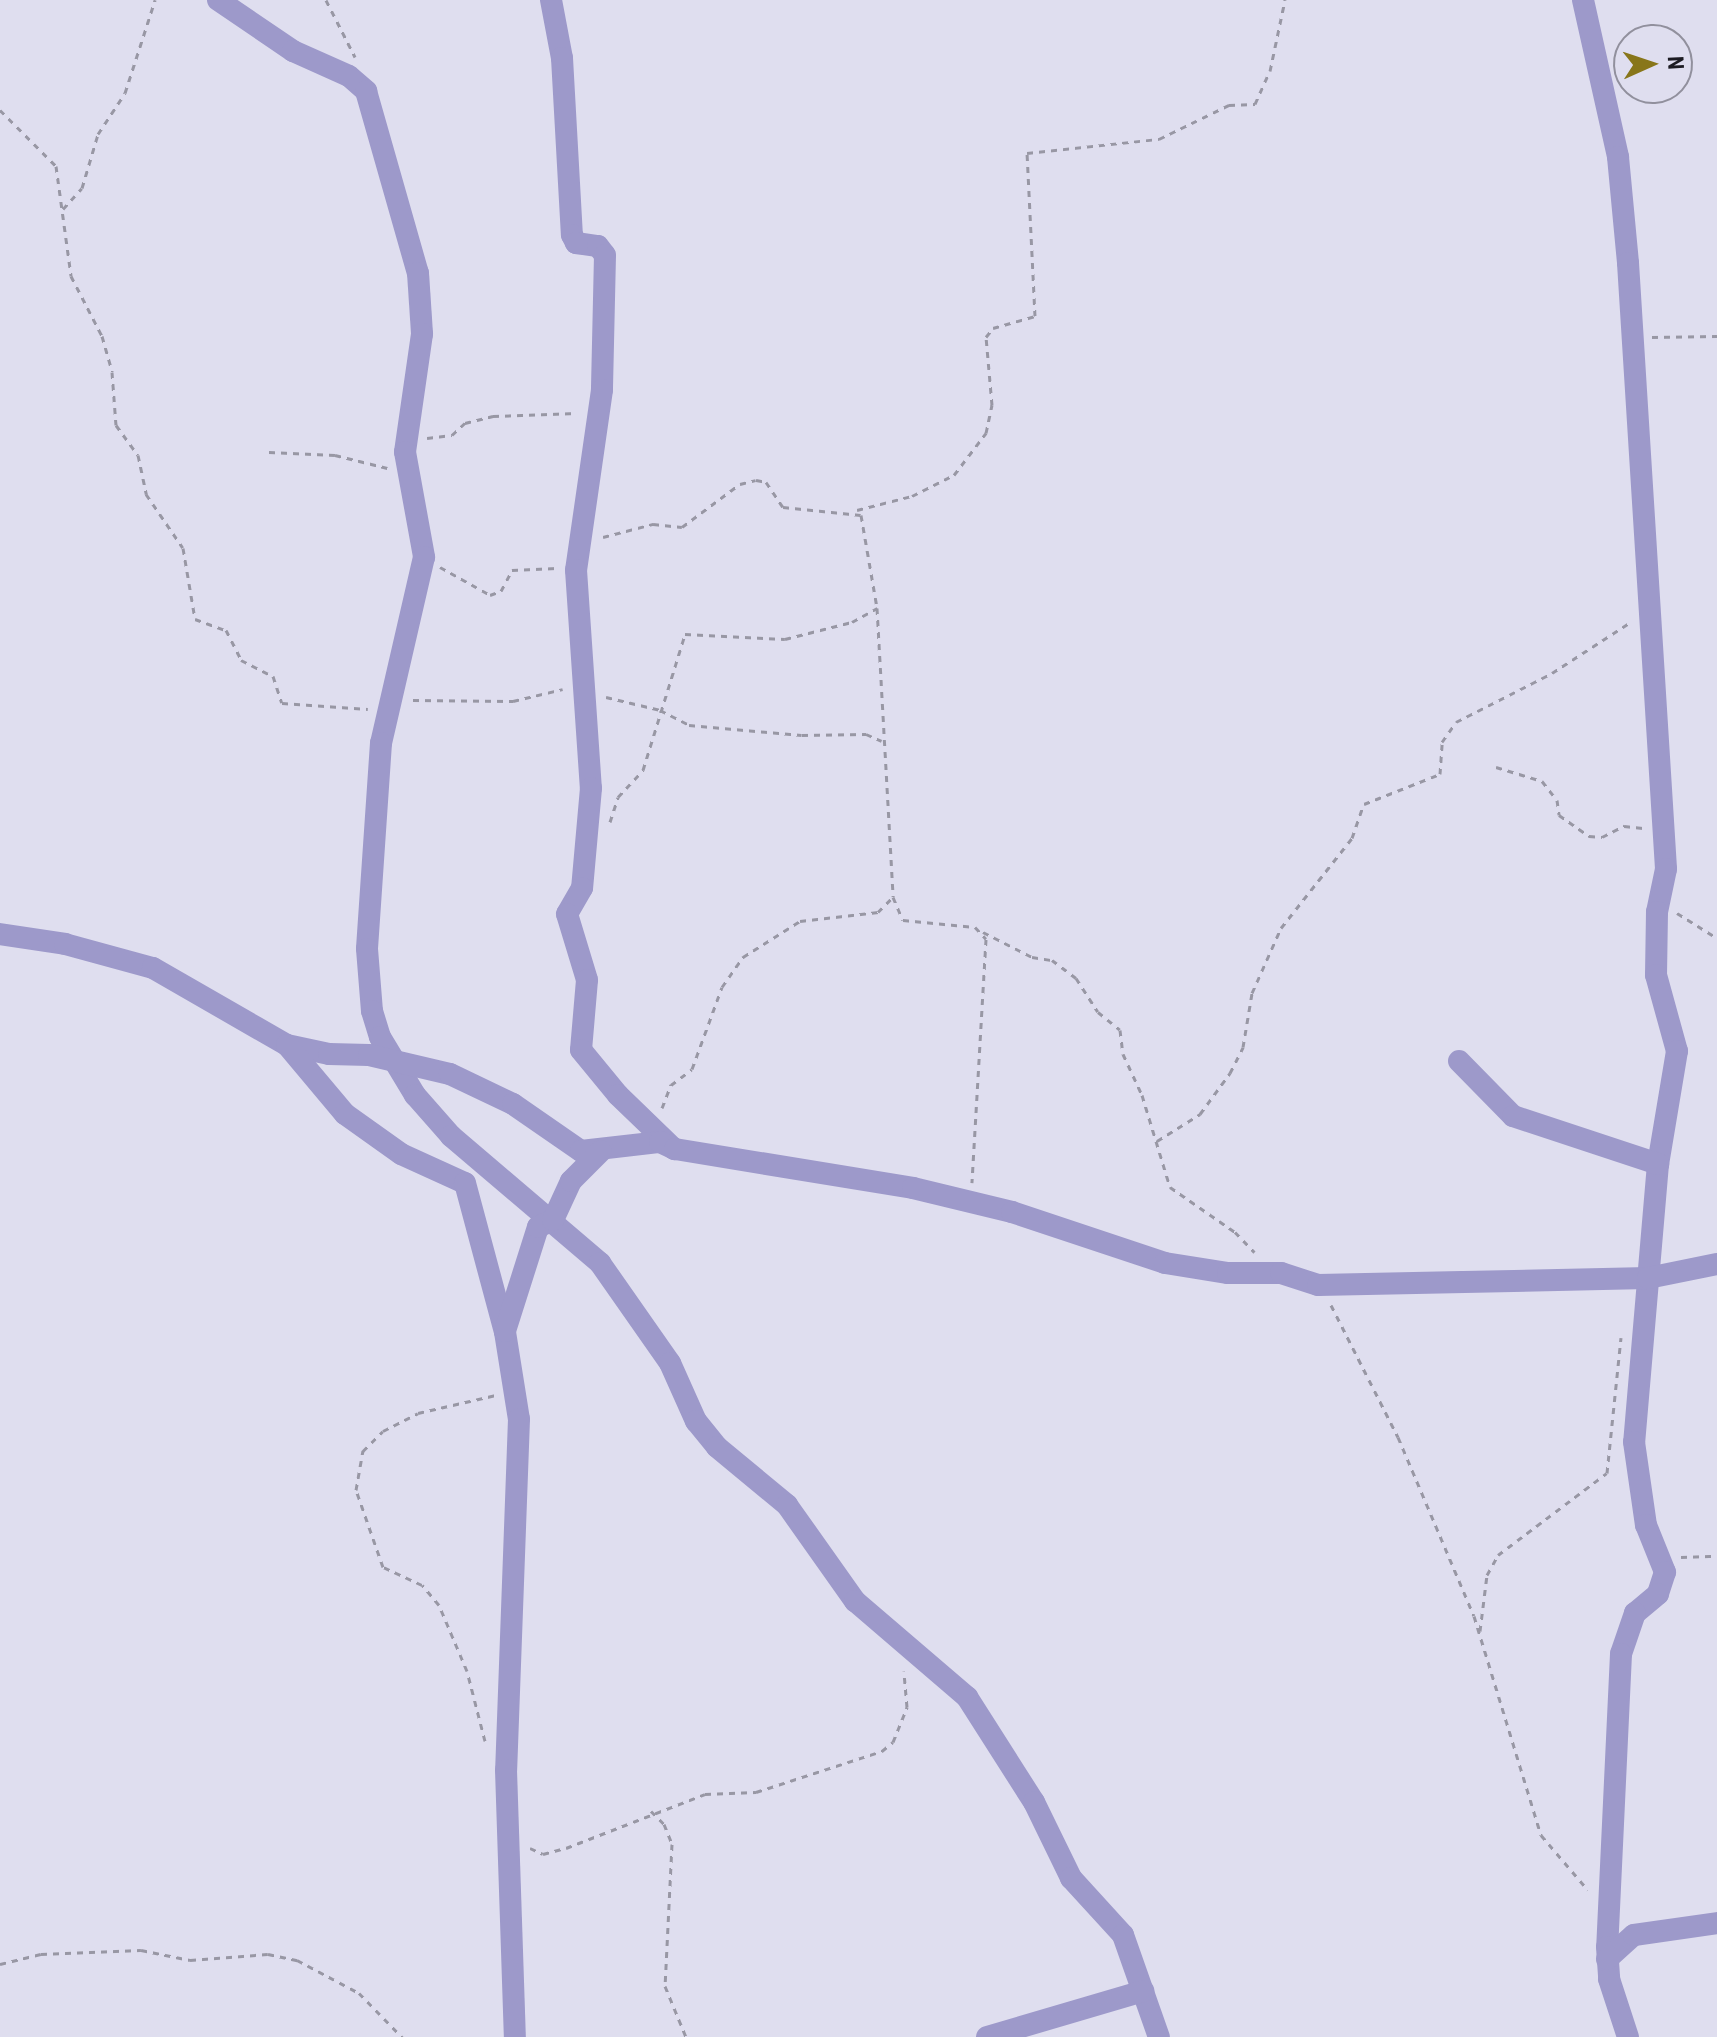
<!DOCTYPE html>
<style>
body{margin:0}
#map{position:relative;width:1717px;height:2037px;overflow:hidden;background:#dfdeef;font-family:"Roboto Condensed",sans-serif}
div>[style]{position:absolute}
.path>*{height:3px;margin-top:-1.5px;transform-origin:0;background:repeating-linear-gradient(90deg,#9897a4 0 6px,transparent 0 12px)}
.minor>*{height:22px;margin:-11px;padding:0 11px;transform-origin:11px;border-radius:11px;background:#9d99ca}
span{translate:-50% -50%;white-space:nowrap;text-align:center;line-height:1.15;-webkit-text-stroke:6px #dfdeef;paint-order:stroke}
.north{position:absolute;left:1613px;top:24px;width:80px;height:80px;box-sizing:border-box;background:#dfdeef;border:2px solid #91909d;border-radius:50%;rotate:87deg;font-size:22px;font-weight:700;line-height:32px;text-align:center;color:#1c1b22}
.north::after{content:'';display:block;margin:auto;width:28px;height:36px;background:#88761a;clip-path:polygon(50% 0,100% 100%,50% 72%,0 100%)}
</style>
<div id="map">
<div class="path">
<div style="left:326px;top:0;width:64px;rotate:63deg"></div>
<div style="left:0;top:110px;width:79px;rotate:45deg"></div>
<div style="left:56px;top:166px;width:111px;rotate:82.2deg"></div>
<div style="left:71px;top:276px;width:68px;rotate:62.7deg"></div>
<div style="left:102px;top:336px;width:37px;rotate:74deg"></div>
<div style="left:112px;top:372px;width:53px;rotate:85.7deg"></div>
<div style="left:116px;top:425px;width:37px;rotate:54deg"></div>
<div style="left:138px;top:455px;width:40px;rotate:78deg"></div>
<div style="left:146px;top:494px;width:65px;rotate:55.6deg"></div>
<div style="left:183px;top:548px;width:72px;rotate:80.4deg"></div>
<div style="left:195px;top:619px;width:33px;rotate:20deg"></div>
<div style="left:226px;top:630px;width:34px;rotate:63deg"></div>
<div style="left:241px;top:660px;width:36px;rotate:27deg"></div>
<div style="left:273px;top:676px;width:28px;rotate:72deg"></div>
<div style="left:282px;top:703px;width:86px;rotate:4deg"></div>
<div style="left:63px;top:209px;width:28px;rotate:-48deg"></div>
<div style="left:82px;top:188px;width:56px;rotate:-73.5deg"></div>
<div style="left:98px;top:134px;width:49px;rotate:-56.6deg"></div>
<div style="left:125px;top:93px;width:98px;rotate:-72.1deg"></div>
<div style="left:1652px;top:337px;width:65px;rotate:-0.9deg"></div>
<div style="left:427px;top:438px;width:25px;rotate:-7deg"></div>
<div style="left:452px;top:435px;width:18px;rotate:-43deg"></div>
<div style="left:465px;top:423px;width:29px;rotate:-14deg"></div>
<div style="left:493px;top:416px;width:84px;rotate:-2deg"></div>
<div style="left:269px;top:452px;width:66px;rotate:2.6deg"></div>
<div style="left:335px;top:455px;width:54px;rotate:14deg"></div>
<div style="left:857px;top:510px;width:57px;rotate:-14.3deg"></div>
<div style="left:912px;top:496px;width:47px;rotate:-26.6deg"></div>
<div style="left:954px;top:475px;width:53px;rotate:-52.7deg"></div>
<div style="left:986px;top:433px;width:29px;rotate:-78deg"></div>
<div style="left:992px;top:405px;width:68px;rotate:-95deg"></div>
<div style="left:986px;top:337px;width:11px;rotate:-52deg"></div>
<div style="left:993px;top:328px;width:44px;rotate:-15.9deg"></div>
<div style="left:1035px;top:316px;width:163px;rotate:-92.8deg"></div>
<div style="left:1027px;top:153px;width:133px;rotate:-6.1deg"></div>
<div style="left:1159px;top:139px;width:78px;rotate:-25.9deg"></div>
<div style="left:1229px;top:105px;width:26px;rotate:-2deg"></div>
<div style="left:1255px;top:104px;width:36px;rotate:-66deg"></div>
<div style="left:1270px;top:71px;width:73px;rotate:-78.1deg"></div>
<div style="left:603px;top:537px;width:52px;rotate:-14.6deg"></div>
<div style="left:653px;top:524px;width:29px;rotate:6deg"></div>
<div style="left:682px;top:527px;width:72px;rotate:-36.6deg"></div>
<div style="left:740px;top:484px;width:16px;rotate:-14deg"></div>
<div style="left:756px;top:480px;width:10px;rotate:11deg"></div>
<div style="left:766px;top:482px;width:30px;rotate:56deg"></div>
<div style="left:783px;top:507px;width:78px;rotate:5.9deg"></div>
<div style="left:861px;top:515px;width:94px;rotate:80.2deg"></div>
<div style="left:877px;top:608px;width:289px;rotate:86.8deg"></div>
<div style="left:893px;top:897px;width:25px;rotate:67deg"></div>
<div style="left:903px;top:920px;width:72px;rotate:5.6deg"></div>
<div style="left:975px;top:927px;width:16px;rotate:47deg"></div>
<div style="left:986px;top:939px;width:244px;rotate:93.3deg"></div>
<div style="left:440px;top:567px;width:57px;rotate:29.2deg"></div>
<div style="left:490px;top:595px;width:12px;rotate:-20deg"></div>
<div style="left:501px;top:591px;width:24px;rotate:-62deg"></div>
<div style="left:512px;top:570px;width:45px;rotate:-2.5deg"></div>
<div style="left:606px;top:697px;width:56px;rotate:13.5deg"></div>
<div style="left:660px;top:710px;width:33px;rotate:27deg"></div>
<div style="left:689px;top:725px;width:113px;rotate:5.1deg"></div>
<div style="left:802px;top:735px;width:64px;rotate:-0.9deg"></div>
<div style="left:866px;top:734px;width:17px;rotate:24deg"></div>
<div style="left:413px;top:700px;width:100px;rotate:0.6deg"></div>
<div style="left:513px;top:701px;width:51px;rotate:-13.5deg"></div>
<div style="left:1496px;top:767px;width:48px;rotate:16.9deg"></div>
<div style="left:1542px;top:781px;width:24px;rotate:52deg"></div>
<div style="left:1557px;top:800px;width:15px;rotate:82deg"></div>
<div style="left:1559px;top:815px;width:37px;rotate:35deg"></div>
<div style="left:1589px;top:836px;width:13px;rotate:4deg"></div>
<div style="left:1602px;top:837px;width:25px;rotate:-27deg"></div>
<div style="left:1624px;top:826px;width:19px;rotate:6deg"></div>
<div style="left:610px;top:822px;width:26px;rotate:-72deg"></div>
<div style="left:618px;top:797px;width:37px;rotate:-47deg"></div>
<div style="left:643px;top:770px;width:142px;rotate:-72.8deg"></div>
<div style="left:685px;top:634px;width:100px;rotate:2.9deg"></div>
<div style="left:785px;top:639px;width:69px;rotate:-14.2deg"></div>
<div style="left:852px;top:622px;width:29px;rotate:-29deg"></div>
<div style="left:1677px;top:913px;width:47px;rotate:32deg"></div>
<div style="left:983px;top:932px;width:55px;rotate:27deg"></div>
<div style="left:1032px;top:957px;width:20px;rotate:9deg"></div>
<div style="left:1052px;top:960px;width:30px;rotate:37deg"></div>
<div style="left:1076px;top:978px;width:40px;rotate:57.1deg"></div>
<div style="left:1098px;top:1012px;width:28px;rotate:39deg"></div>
<div style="left:1120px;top:1030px;width:24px;rotate:83deg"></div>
<div style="left:1123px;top:1054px;width:45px;rotate:65.1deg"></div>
<div style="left:1142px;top:1095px;width:96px;rotate:73.1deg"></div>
<div style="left:1170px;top:1187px;width:79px;rotate:34.7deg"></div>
<div style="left:1235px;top:1232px;width:28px;rotate:46deg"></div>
<div style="left:662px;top:1108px;width:25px;rotate:-69deg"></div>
<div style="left:671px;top:1085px;width:26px;rotate:-37deg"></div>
<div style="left:692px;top:1069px;width:87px;rotate:-69.9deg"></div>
<div style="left:722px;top:987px;width:37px;rotate:-55deg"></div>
<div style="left:743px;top:957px;width:67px;rotate:-32.3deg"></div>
<div style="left:800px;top:921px;width:79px;rotate:-6.6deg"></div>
<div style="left:878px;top:912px;width:21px;rotate:-45deg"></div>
<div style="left:1157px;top:1141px;width:51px;rotate:-32.1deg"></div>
<div style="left:1200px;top:1114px;width:51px;rotate:-53.8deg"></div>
<div style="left:1230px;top:1073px;width:29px;rotate:-63deg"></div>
<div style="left:1243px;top:1047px;width:55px;rotate:-80.5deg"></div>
<div style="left:1252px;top:993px;width:71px;rotate:-66deg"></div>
<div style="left:1281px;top:928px;width:115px;rotate:-51.7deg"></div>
<div style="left:1352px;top:838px;width:36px;rotate:-71deg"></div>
<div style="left:1364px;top:804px;width:82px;rotate:-21.5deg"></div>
<div style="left:1440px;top:774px;width:32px;rotate:-86deg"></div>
<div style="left:1442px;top:742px;width:24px;rotate:-55deg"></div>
<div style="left:1456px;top:722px;width:108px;rotate:-27deg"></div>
<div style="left:1552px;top:673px;width:92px;rotate:-33deg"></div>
<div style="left:1331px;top:1305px;width:148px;rotate:63.1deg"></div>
<div style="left:1398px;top:1437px;width:194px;rotate:67deg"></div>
<div style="left:1474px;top:1616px;width:229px;rotate:73deg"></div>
<div style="left:1541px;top:1835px;width:72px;rotate:49.5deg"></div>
<div style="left:1681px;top:1557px;width:36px;rotate:-2deg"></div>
<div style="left:1480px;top:1631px;width:56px;rotate:-82.9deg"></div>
<div style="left:1487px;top:1575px;width:23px;rotate:-61deg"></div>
<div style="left:1498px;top:1555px;width:136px;rotate:-37deg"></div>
<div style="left:1607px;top:1473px;width:136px;rotate:-84.1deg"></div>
<div style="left:485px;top:1741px;width:72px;rotate:-104.4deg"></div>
<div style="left:467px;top:1671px;width:72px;rotate:-113deg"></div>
<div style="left:439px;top:1605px;width:26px;rotate:-130deg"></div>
<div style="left:422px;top:1585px;width:43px;rotate:-155.2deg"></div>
<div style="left:383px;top:1567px;width:82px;rotate:-109.3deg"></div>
<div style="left:356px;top:1490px;width:40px;rotate:-80deg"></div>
<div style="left:363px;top:1451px;width:28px;rotate:-45deg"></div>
<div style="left:383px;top:1431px;width:39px;rotate:-27deg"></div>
<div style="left:418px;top:1413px;width:80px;rotate:-13deg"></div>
<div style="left:651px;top:1811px;width:18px;rotate:45deg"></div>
<div style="left:664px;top:1824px;width:22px;rotate:68deg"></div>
<div style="left:672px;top:1844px;width:142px;rotate:92.8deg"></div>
<div style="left:665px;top:1986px;width:55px;rotate:67.6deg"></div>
<div style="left:530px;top:1848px;width:14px;rotate:25deg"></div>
<div style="left:543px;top:1854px;width:24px;rotate:-15deg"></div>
<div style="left:566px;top:1848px;width:149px;rotate:-21.2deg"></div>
<div style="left:705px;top:1794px;width:51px;rotate:-2.2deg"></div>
<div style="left:756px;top:1792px;width:133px;rotate:-18deg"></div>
<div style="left:882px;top:1751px;width:14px;rotate:-39deg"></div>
<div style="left:893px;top:1742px;width:38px;rotate:-68deg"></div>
<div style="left:907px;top:1707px;width:36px;rotate:-95deg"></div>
<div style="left:0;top:1964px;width:42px;rotate:-13.7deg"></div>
<div style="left:41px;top:1954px;width:100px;rotate:-2.3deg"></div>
<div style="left:141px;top:1950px;width:50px;rotate:11.5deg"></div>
<div style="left:190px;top:1960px;width:78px;rotate:-4.4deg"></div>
<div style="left:268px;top:1954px;width:30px;rotate:12deg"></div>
<div style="left:297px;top:1960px;width:70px;rotate:28deg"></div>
<div style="left:359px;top:1993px;width:62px;rotate:45.7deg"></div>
</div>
<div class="minor">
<div style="left:218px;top:0;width:91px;rotate:34.2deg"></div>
<div style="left:293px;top:51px;width:61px;rotate:24.1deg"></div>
<div style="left:349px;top:76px;width:23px;rotate:41deg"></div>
<div style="left:366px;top:91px;width:189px;rotate:74.1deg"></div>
<div style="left:418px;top:273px;width:61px;rotate:86.2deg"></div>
<div style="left:422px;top:334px;width:119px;rotate:98.2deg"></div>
<div style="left:405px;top:452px;width:107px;rotate:79.7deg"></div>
<div style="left:424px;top:557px;width:191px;rotate:103deg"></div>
<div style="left:381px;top:743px;width:206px;rotate:93.9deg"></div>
<div style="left:367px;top:949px;width:62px;rotate:85.4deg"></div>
<div style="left:372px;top:1011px;width:27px;rotate:73deg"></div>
<div style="left:380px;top:1037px;width:68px;rotate:58.9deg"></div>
<div style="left:415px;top:1095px;width:55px;rotate:48.7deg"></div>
<div style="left:451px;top:1136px;width:196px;rotate:40.4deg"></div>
<div style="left:600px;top:1263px;width:122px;rotate:55deg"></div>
<div style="left:670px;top:1363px;width:64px;rotate:65.9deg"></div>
<div style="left:696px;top:1421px;width:33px;rotate:51deg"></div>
<div style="left:717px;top:1447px;width:91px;rotate:39.6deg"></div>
<div style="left:787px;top:1505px;width:118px;rotate:54.7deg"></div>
<div style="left:855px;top:1601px;width:148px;rotate:40.6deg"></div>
<div style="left:967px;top:1697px;width:125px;rotate:57.5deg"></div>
<div style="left:1034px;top:1802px;width:85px;rotate:64deg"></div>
<div style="left:1071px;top:1878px;width:77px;rotate:47.6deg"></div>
<div style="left:1123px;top:1935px;width:108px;rotate:70.6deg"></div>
<div style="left:551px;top:0;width:59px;rotate:79.3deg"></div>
<div style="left:562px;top:58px;width:177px;rotate:86.8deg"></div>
<div style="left:572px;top:235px;width:9px;rotate:63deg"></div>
<div style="left:576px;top:243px;width:22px;rotate:8deg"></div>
<div style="left:598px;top:246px;width:11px;rotate:52deg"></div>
<div style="left:605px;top:255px;width:135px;rotate:91.3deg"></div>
<div style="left:602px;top:390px;width:182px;rotate:98.2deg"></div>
<div style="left:576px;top:570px;width:219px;rotate:86.1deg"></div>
<div style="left:591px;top:788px;width:100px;rotate:95.1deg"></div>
<div style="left:582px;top:888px;width:30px;rotate:120deg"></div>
<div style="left:567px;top:914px;width:69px;rotate:73.1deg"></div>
<div style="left:587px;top:980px;width:70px;rotate:94.9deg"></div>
<div style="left:581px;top:1050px;width:58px;rotate:50.6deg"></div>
<div style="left:618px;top:1095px;width:78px;rotate:44deg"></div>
<div style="left:1583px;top:0;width:161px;rotate:77.4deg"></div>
<div style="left:1618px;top:157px;width:106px;rotate:84.6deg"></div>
<div style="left:1628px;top:263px;width:607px;rotate:86.41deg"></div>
<div style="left:1666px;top:869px;width:44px;rotate:101.8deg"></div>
<div style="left:1657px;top:912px;width:63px;rotate:90.9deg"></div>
<div style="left:1656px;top:975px;width:79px;rotate:74.6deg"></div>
<div style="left:1677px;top:1051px;width:115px;rotate:99.5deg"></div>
<div style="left:1658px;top:1164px;width:279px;rotate:94.9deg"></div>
<div style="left:1634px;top:1442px;width:84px;rotate:81.8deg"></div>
<div style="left:1646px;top:1525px;width:51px;rotate:68deg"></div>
<div style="left:1665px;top:1572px;width:23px;rotate:108deg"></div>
<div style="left:1658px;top:1594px;width:30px;rotate:140deg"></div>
<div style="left:1635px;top:1613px;width:43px;rotate:108.9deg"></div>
<div style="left:1621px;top:1654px;width:293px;rotate:92.7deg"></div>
<div style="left:1607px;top:1947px;width:32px;rotate:86deg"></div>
<div style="left:1609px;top:1979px;width:61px;rotate:71.9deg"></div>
<div style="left:0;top:934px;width:66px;rotate:8.7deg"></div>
<div style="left:65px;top:944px;width:91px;rotate:15.3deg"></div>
<div style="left:153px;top:968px;width:155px;rotate:29.9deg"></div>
<div style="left:287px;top:1045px;width:43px;rotate:12.1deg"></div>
<div style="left:329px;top:1054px;width:40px;rotate:1.4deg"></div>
<div style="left:369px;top:1055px;width:83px;rotate:13.2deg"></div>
<div style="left:450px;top:1074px;width:70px;rotate:25.5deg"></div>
<div style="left:513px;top:1104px;width:83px;rotate:34.7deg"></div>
<div style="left:581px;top:1151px;width:80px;rotate:-6.5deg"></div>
<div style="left:660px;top:1142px;width:17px;rotate:25deg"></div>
<div style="left:675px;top:1149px;width:241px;rotate:9.3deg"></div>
<div style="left:913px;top:1188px;width:102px;rotate:13.6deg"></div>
<div style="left:1012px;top:1212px;width:161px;rotate:18.4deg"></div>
<div style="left:1165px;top:1263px;width:64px;rotate:9deg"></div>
<div style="left:1228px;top:1273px;width:53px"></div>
<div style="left:1281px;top:1273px;width:39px;rotate:18deg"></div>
<div style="left:1318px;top:1285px;width:330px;rotate:-1.2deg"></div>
<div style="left:1648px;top:1278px;width:70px;rotate:-11.5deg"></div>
<div style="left:287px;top:1045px;width:90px;rotate:50deg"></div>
<div style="left:345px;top:1114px;width:69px;rotate:35.5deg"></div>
<div style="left:401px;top:1154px;width:70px;rotate:24.4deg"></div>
<div style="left:465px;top:1183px;width:154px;rotate:75deg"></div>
<div style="left:505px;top:1332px;width:88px;rotate:80.9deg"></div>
<div style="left:519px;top:1419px;width:351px;rotate:92.1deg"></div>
<div style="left:506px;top:1770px;width:267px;rotate:88.1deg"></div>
<div style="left:1459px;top:1061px;width:77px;rotate:45.5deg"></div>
<div style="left:1513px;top:1116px;width:153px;rotate:18.3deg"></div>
<div style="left:505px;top:1331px;width:109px;rotate:-72.4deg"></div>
<div style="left:538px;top:1227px;width:17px;rotate:-25deg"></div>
<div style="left:553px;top:1220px;width:43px;rotate:-65.2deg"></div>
<div style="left:571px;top:1181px;width:42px;rotate:-45deg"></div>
<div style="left:1607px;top:1959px;width:36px;rotate:-42deg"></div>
<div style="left:1634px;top:1935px;width:84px;rotate:-8.2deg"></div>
<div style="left:987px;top:2037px;width:163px;rotate:-16.4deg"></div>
</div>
<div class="north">N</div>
</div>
